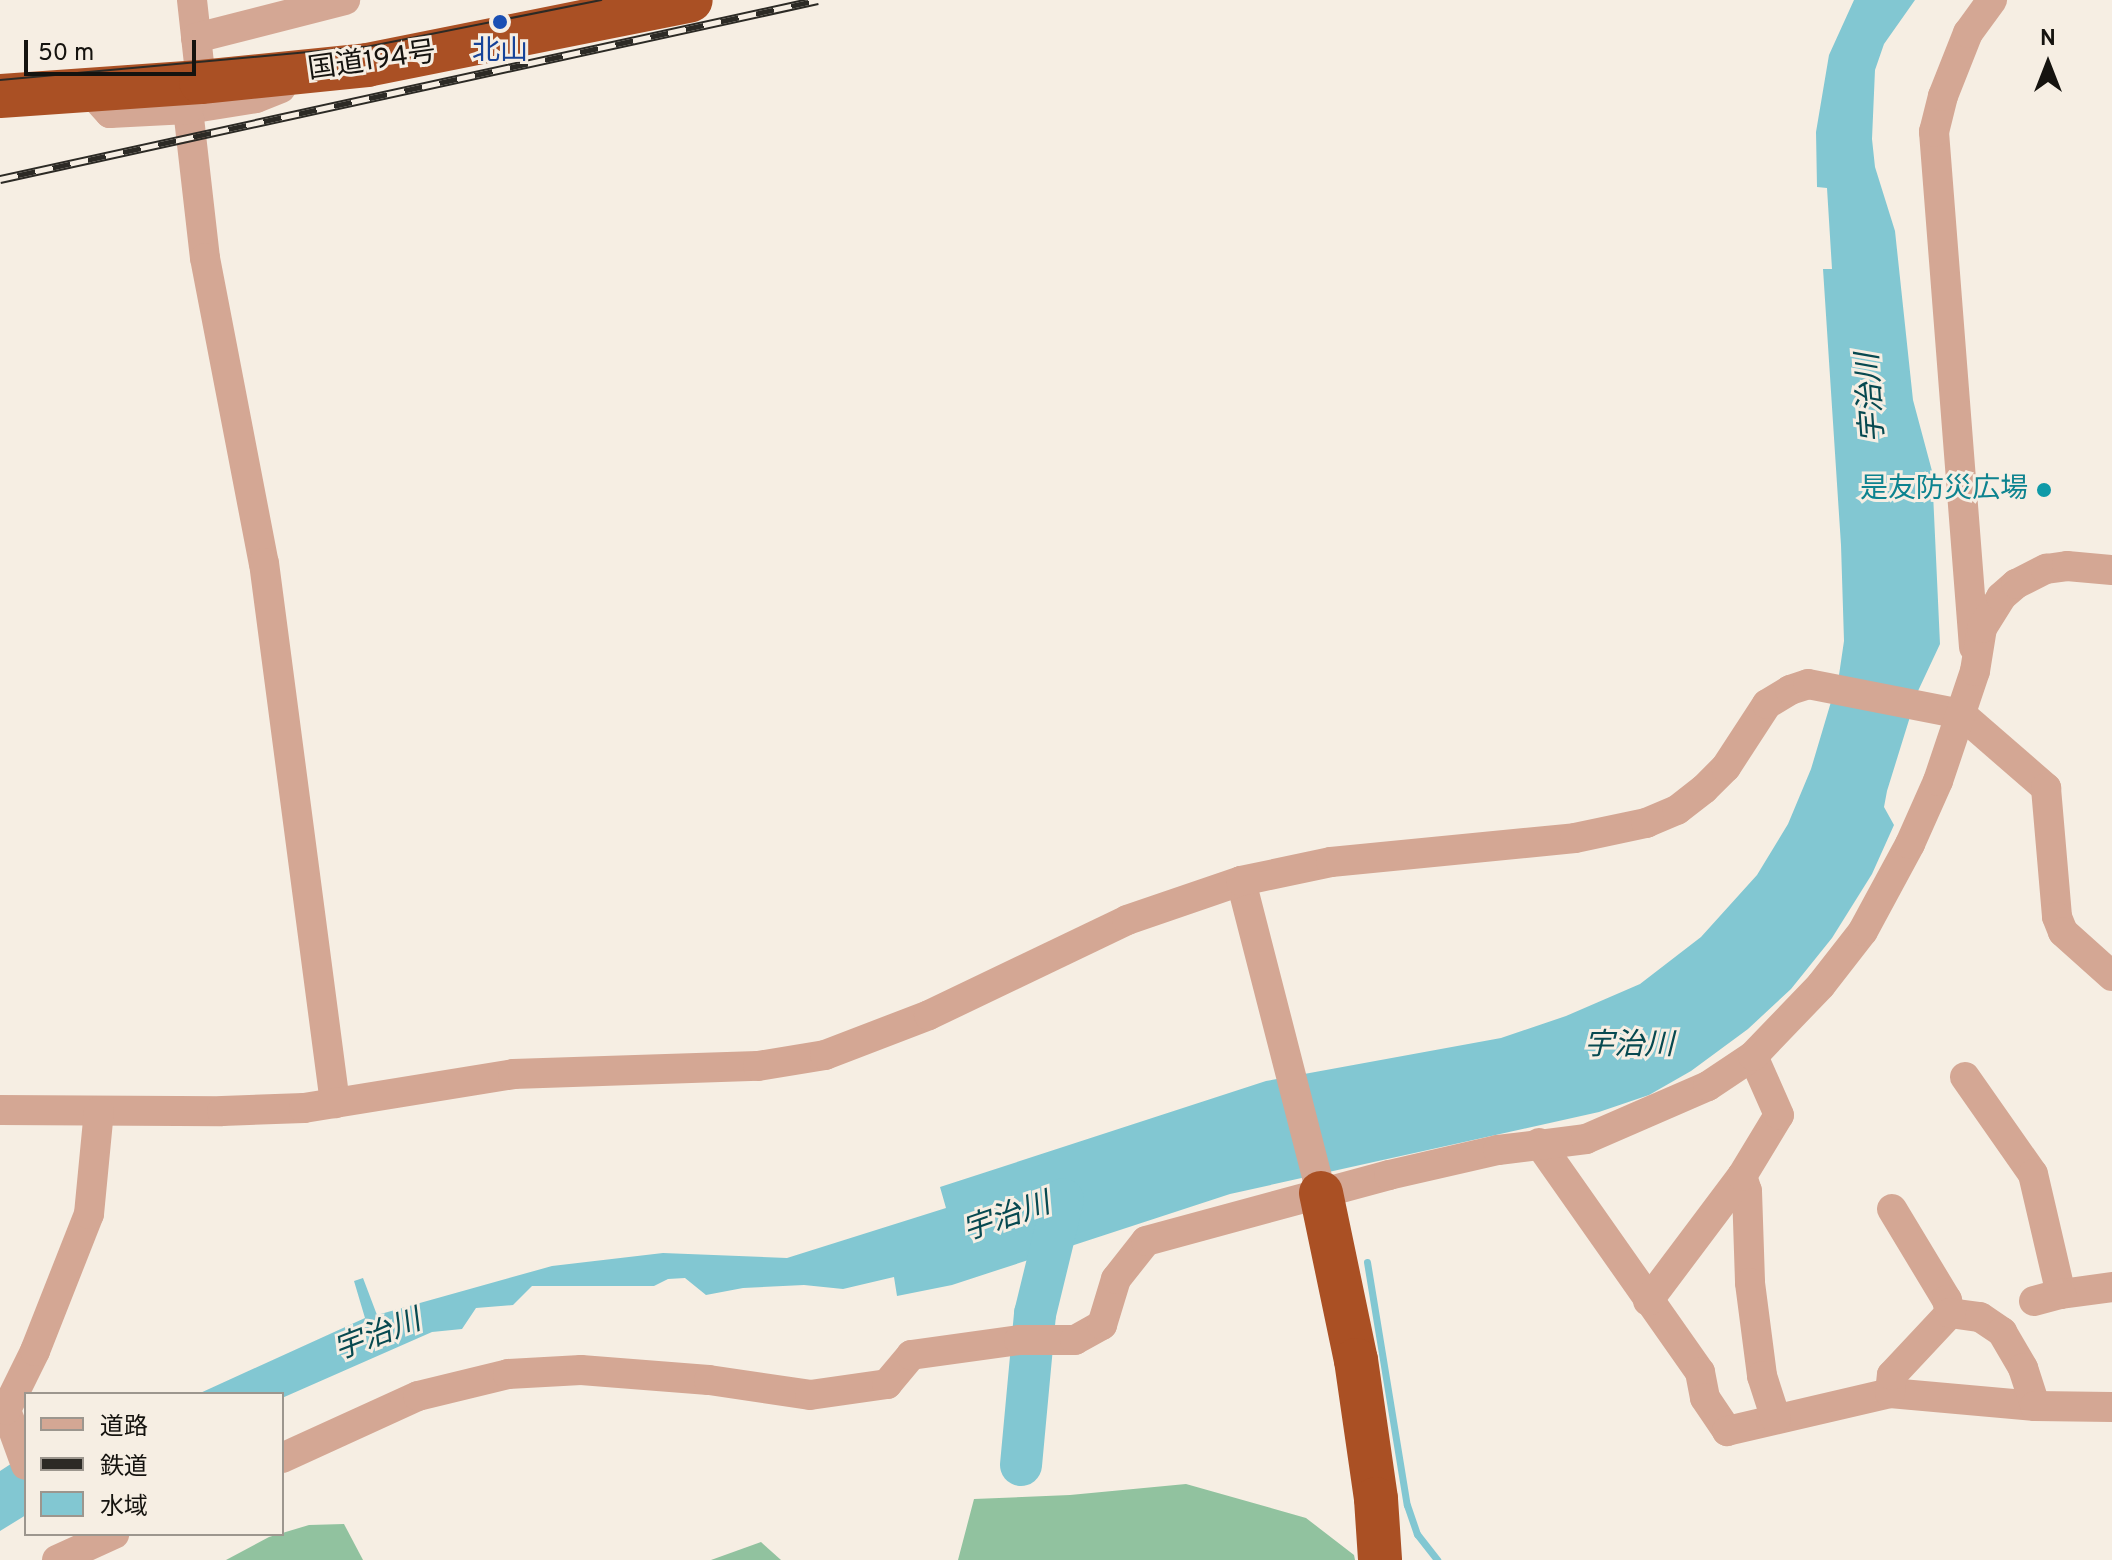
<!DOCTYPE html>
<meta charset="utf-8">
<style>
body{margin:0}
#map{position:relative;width:2112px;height:1560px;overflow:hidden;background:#f6eee3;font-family:Overpass,"Noto Sans JP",sans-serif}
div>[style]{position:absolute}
.forest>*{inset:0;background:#91c29f}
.water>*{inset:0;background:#82c7d2}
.stream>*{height:7px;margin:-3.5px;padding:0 3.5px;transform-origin:3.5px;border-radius:3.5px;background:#82c7d2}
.river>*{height:42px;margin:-21px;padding:0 21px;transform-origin:21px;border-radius:21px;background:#82c7d2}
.minor>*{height:30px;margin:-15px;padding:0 15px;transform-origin:15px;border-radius:15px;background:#d4a794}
.highway>*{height:44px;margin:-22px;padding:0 22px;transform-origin:22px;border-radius:22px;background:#aa5024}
.tram>*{height:2px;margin:-1px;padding:0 1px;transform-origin:1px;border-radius:1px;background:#2c2a25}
.rail>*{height:9px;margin-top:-4.5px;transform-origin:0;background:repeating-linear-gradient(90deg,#f6eee3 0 18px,#2c2a25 0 36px);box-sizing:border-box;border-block:2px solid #2c2a25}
.dots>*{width:22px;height:22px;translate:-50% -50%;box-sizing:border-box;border:4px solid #f6eee3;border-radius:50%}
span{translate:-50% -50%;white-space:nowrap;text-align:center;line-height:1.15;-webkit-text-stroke:6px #f6eee3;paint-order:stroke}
.transit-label{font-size:28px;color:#164399}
.street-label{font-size:28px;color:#15130f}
.culture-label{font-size:28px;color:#0d838f}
.right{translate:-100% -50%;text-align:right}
.water-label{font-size:30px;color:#074950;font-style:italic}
.legend{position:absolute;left:24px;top:1392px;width:260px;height:144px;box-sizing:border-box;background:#f6eee3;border:2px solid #9c968e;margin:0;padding:10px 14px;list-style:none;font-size:24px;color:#15130f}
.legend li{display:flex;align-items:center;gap:16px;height:40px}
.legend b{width:40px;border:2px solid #9c968e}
.north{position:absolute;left:2008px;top:24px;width:80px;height:80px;-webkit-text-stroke:6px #f6eee3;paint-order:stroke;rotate:0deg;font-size:22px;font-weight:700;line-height:32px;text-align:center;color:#15130f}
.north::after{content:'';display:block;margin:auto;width:28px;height:36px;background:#15130f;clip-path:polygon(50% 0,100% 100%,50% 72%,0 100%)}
.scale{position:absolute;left:24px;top:40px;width:172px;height:36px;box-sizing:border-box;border:4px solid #15130f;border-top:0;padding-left:10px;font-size:24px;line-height:28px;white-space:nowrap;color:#15130f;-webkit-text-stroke:6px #f6eee3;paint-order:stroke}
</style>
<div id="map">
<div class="forest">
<div style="clip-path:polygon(1186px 1484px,1306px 1518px,1354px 1555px,1355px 1560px,958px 1560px,974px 1499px,1070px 1495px)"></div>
<div style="clip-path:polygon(344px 1524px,363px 1560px,226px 1560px,269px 1537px,309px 1525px)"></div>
<div style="clip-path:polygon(761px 1542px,781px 1560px,711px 1560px)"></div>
</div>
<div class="water">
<div style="clip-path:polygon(1854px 0,1915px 0,1884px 44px,1875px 70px,1872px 139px,1875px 167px,1895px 231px,1913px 400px,1932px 471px,1940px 644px,1918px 691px,1887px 791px,1884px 807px,1894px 825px,1872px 874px,1832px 938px,1791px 989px,1748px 1029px,1691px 1071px,1649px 1095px,1599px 1112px,1230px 1194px,952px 1285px,897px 1296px,894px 1277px,843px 1289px,804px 1285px,743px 1288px,706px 1295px,685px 1278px,668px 1279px,654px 1286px,532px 1286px,513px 1305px,476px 1308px,462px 1329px,432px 1332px,282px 1398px,282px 1394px,198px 1394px,365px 1318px,354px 1281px,363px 1278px,377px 1315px,552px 1266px,663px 1253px,787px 1258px,946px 1208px,940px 1187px,1266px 1081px,1501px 1038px,1566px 1016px,1640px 984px,1701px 937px,1757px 875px,1788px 824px,1811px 769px,1839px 675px,1844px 641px,1841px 545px,1823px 269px,1832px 269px,1827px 188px,1817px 187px,1816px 132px,1829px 55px)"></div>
<div style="clip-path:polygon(26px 1454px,26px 1515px,0 1531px,0 1471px)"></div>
</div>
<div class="stream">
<div style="left:1367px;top:1262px;width:246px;rotate:80.7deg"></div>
<div style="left:1407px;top:1505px;width:31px;rotate:71deg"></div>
<div style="left:1417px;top:1534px;width:33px;rotate:52deg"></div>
</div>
<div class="river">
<div style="left:1021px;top:1465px;width:152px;rotate:-84.7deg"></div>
<div style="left:1035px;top:1314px;width:118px;rotate:-76.3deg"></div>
</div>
<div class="minor">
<div style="left:192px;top:0;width:82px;rotate:83.7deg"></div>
<div style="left:196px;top:38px;width:154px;rotate:-14.3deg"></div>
<div style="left:281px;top:88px;width:27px;rotate:158deg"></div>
<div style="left:256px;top:98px;width:69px;rotate:170.8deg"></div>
<div style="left:188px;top:109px;width:150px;rotate:83.5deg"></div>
<div style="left:205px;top:258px;width:311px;rotate:79.1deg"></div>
<div style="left:264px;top:563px;width:545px;rotate:82.51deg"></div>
<div style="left:89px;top:90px;width:31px;rotate:48deg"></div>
<div style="left:110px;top:113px;width:78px;rotate:-2.9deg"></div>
<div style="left:1974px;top:647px;width:517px;rotate:-94.44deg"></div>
<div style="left:1934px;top:132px;width:37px;rotate:-76deg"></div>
<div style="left:1943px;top:96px;width:68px;rotate:-68.4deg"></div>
<div style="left:1968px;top:33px;width:41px;rotate:-54deg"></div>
<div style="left:1241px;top:881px;width:322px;rotate:75.6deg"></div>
<div style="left:1965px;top:1077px;width:118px;rotate:55deg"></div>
<div style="left:2033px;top:1174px;width:123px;rotate:76.9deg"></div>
<div style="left:2061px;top:1294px;width:51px;rotate:-7.8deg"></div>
<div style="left:0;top:1110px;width:222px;rotate:0.3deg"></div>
<div style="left:222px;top:1111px;width:82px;rotate:-2.1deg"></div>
<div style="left:304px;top:1108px;width:212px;rotate:-9.2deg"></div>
<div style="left:513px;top:1074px;width:245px;rotate:-1.9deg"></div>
<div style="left:758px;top:1066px;width:68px;rotate:-9.3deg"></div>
<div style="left:825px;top:1055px;width:111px;rotate:-21deg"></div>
<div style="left:929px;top:1015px;width:220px;rotate:-25.6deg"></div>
<div style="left:1127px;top:920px;width:120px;rotate:-18.9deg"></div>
<div style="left:1241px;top:881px;width:92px;rotate:-11.9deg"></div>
<div style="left:1331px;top:862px;width:245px;rotate:-5.6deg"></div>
<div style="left:1575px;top:838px;width:73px;rotate:-11.9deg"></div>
<div style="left:1646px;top:823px;width:34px;rotate:-23deg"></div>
<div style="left:1677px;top:810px;width:34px;rotate:-38deg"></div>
<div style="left:1704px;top:789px;width:31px;rotate:-45deg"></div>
<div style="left:1726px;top:767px;width:75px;rotate:-56.9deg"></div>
<div style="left:1767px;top:704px;width:27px;rotate:-31deg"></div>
<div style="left:1790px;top:690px;width:19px;rotate:-18deg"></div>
<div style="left:1808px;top:684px;width:156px;rotate:11.1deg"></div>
<div style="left:1961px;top:714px;width:113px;rotate:41deg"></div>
<div style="left:2046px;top:788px;width:129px;rotate:85.1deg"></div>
<div style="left:2057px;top:917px;width:16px;rotate:68deg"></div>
<div style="left:2063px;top:932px;width:66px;rotate:41.9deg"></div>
<div style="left:1539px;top:1143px;width:280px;rotate:54.9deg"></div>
<div style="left:1700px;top:1372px;width:26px;rotate:79deg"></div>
<div style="left:1705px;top:1398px;width:40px;rotate:56deg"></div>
<div style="left:1727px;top:1431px;width:167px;rotate:-13.1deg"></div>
<div style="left:1890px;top:1393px;width:146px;rotate:5.1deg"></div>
<div style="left:1742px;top:1176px;width:16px;rotate:72deg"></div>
<div style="left:1747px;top:1191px;width:92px;rotate:88.1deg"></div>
<div style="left:1750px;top:1283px;width:94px;rotate:82.6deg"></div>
<div style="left:1762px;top:1376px;width:45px;rotate:72deg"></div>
<div style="left:1892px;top:1209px;width:106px;rotate:58.9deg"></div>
<div style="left:1947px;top:1300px;width:13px;rotate:77deg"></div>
<div style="left:1648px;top:1301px;width:156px;rotate:-53.1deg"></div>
<div style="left:1742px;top:1176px;width:71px;rotate:-58.8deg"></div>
<div style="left:1779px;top:1115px;width:64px;rotate:-113.8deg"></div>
<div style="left:2034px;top:1301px;width:28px;rotate:-15deg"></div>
<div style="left:1890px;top:1393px;width:18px;rotate:-84deg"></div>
<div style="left:1892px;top:1375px;width:85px;rotate:-46.9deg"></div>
<div style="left:1950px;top:1313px;width:30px;rotate:8deg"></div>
<div style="left:1980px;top:1317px;width:27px;rotate:34deg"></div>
<div style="left:2002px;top:1332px;width:42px;rotate:59.7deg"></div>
<div style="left:2023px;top:1368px;width:40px;rotate:72deg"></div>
<div style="left:2035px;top:1406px;width:77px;rotate:0.7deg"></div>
<div style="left:282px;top:1458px;width:149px;rotate:-24.5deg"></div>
<div style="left:418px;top:1396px;width:93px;rotate:-13.7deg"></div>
<div style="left:508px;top:1374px;width:73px;rotate:-3.1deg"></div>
<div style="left:581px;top:1370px;width:128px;rotate:4.5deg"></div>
<div style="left:709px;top:1380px;width:102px;rotate:8.4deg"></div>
<div style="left:810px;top:1395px;width:78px;rotate:-8.1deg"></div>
<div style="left:887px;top:1384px;width:38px;rotate:-50deg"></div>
<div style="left:911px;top:1355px;width:109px;rotate:-7.9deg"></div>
<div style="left:1019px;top:1340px;width:56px"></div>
<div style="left:1075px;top:1340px;width:31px;rotate:-29deg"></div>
<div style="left:1102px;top:1325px;width:48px;rotate:-73.1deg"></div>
<div style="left:1116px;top:1279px;width:48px;rotate:-51.7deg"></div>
<div style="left:1146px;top:1241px;width:252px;rotate:-15.2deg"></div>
<div style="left:1389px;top:1175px;width:112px;rotate:-12.9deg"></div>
<div style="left:1498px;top:1150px;width:89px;rotate:-7.1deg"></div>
<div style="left:1586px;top:1139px;width:133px;rotate:-23.5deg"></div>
<div style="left:1708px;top:1086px;width:54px;rotate:-33.7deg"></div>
<div style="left:1753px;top:1056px;width:98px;rotate:-46.2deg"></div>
<div style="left:1821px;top:985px;width:68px;rotate:-52.1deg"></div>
<div style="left:1863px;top:931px;width:99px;rotate:-61.6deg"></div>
<div style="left:1910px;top:844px;width:69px;rotate:-66deg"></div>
<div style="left:1938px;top:781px;width:116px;rotate:-71.4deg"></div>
<div style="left:1975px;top:671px;width:44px;rotate:-80.8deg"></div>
<div style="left:1982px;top:628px;width:36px;rotate:-58deg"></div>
<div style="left:2001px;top:597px;width:20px;rotate:-41deg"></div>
<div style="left:2016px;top:584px;width:34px;rotate:-27deg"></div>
<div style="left:2046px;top:569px;width:21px;rotate:-8deg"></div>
<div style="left:2067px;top:566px;width:45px;rotate:5.1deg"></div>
<div style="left:26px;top:1465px;width:59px;rotate:-110deg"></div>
<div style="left:6px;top:1410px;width:66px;rotate:-63.8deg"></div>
<div style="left:35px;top:1351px;width:147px;rotate:-68.5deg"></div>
<div style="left:89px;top:1214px;width:103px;rotate:-84.5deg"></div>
<div style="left:57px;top:1560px;width:63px;rotate:-24.5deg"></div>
</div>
<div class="highway">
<div style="left:0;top:96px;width:201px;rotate:-4deg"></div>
<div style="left:201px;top:82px;width:167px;rotate:-5.8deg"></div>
<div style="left:367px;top:65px;width:330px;rotate:-11.3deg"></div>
<div style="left:1321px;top:1193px;width:171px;rotate:78.2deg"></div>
<div style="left:1356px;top:1360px;width:140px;rotate:81.8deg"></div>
<div style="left:1376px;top:1499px;width:61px;rotate:86.2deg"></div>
</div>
<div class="tram">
<div style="left:0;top:80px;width:367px;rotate:-5.2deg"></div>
<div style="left:366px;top:47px;width:240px;rotate:-11.3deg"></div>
</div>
<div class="rail">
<div style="left:0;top:179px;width:837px;rotate:-12.34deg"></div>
</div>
<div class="dots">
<div style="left:500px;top:22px;background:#1a4fb4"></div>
<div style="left:2044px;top:490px;background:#0f9aa8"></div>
</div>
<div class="transit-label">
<span style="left:500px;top:52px">北山</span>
</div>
<div class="street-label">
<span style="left:372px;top:62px;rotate:-8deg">国道194号</span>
</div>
<div class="culture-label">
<span class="right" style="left:2028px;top:490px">是友防災広場</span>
</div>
<div class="water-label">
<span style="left:1873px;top:398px;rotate:-94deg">宇治川</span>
<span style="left:1629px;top:1047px">宇治川</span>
<span style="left:1007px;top:1219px;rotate:-19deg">宇治川</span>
<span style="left:378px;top:1337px;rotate:-21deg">宇治川</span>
</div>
<ul class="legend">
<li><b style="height:10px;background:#d4a794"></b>道路</li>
<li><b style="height:10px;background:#2c2a25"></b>鉄道</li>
<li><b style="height:22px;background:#82c7d2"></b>水域</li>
</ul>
<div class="north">N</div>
<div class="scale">50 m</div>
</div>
